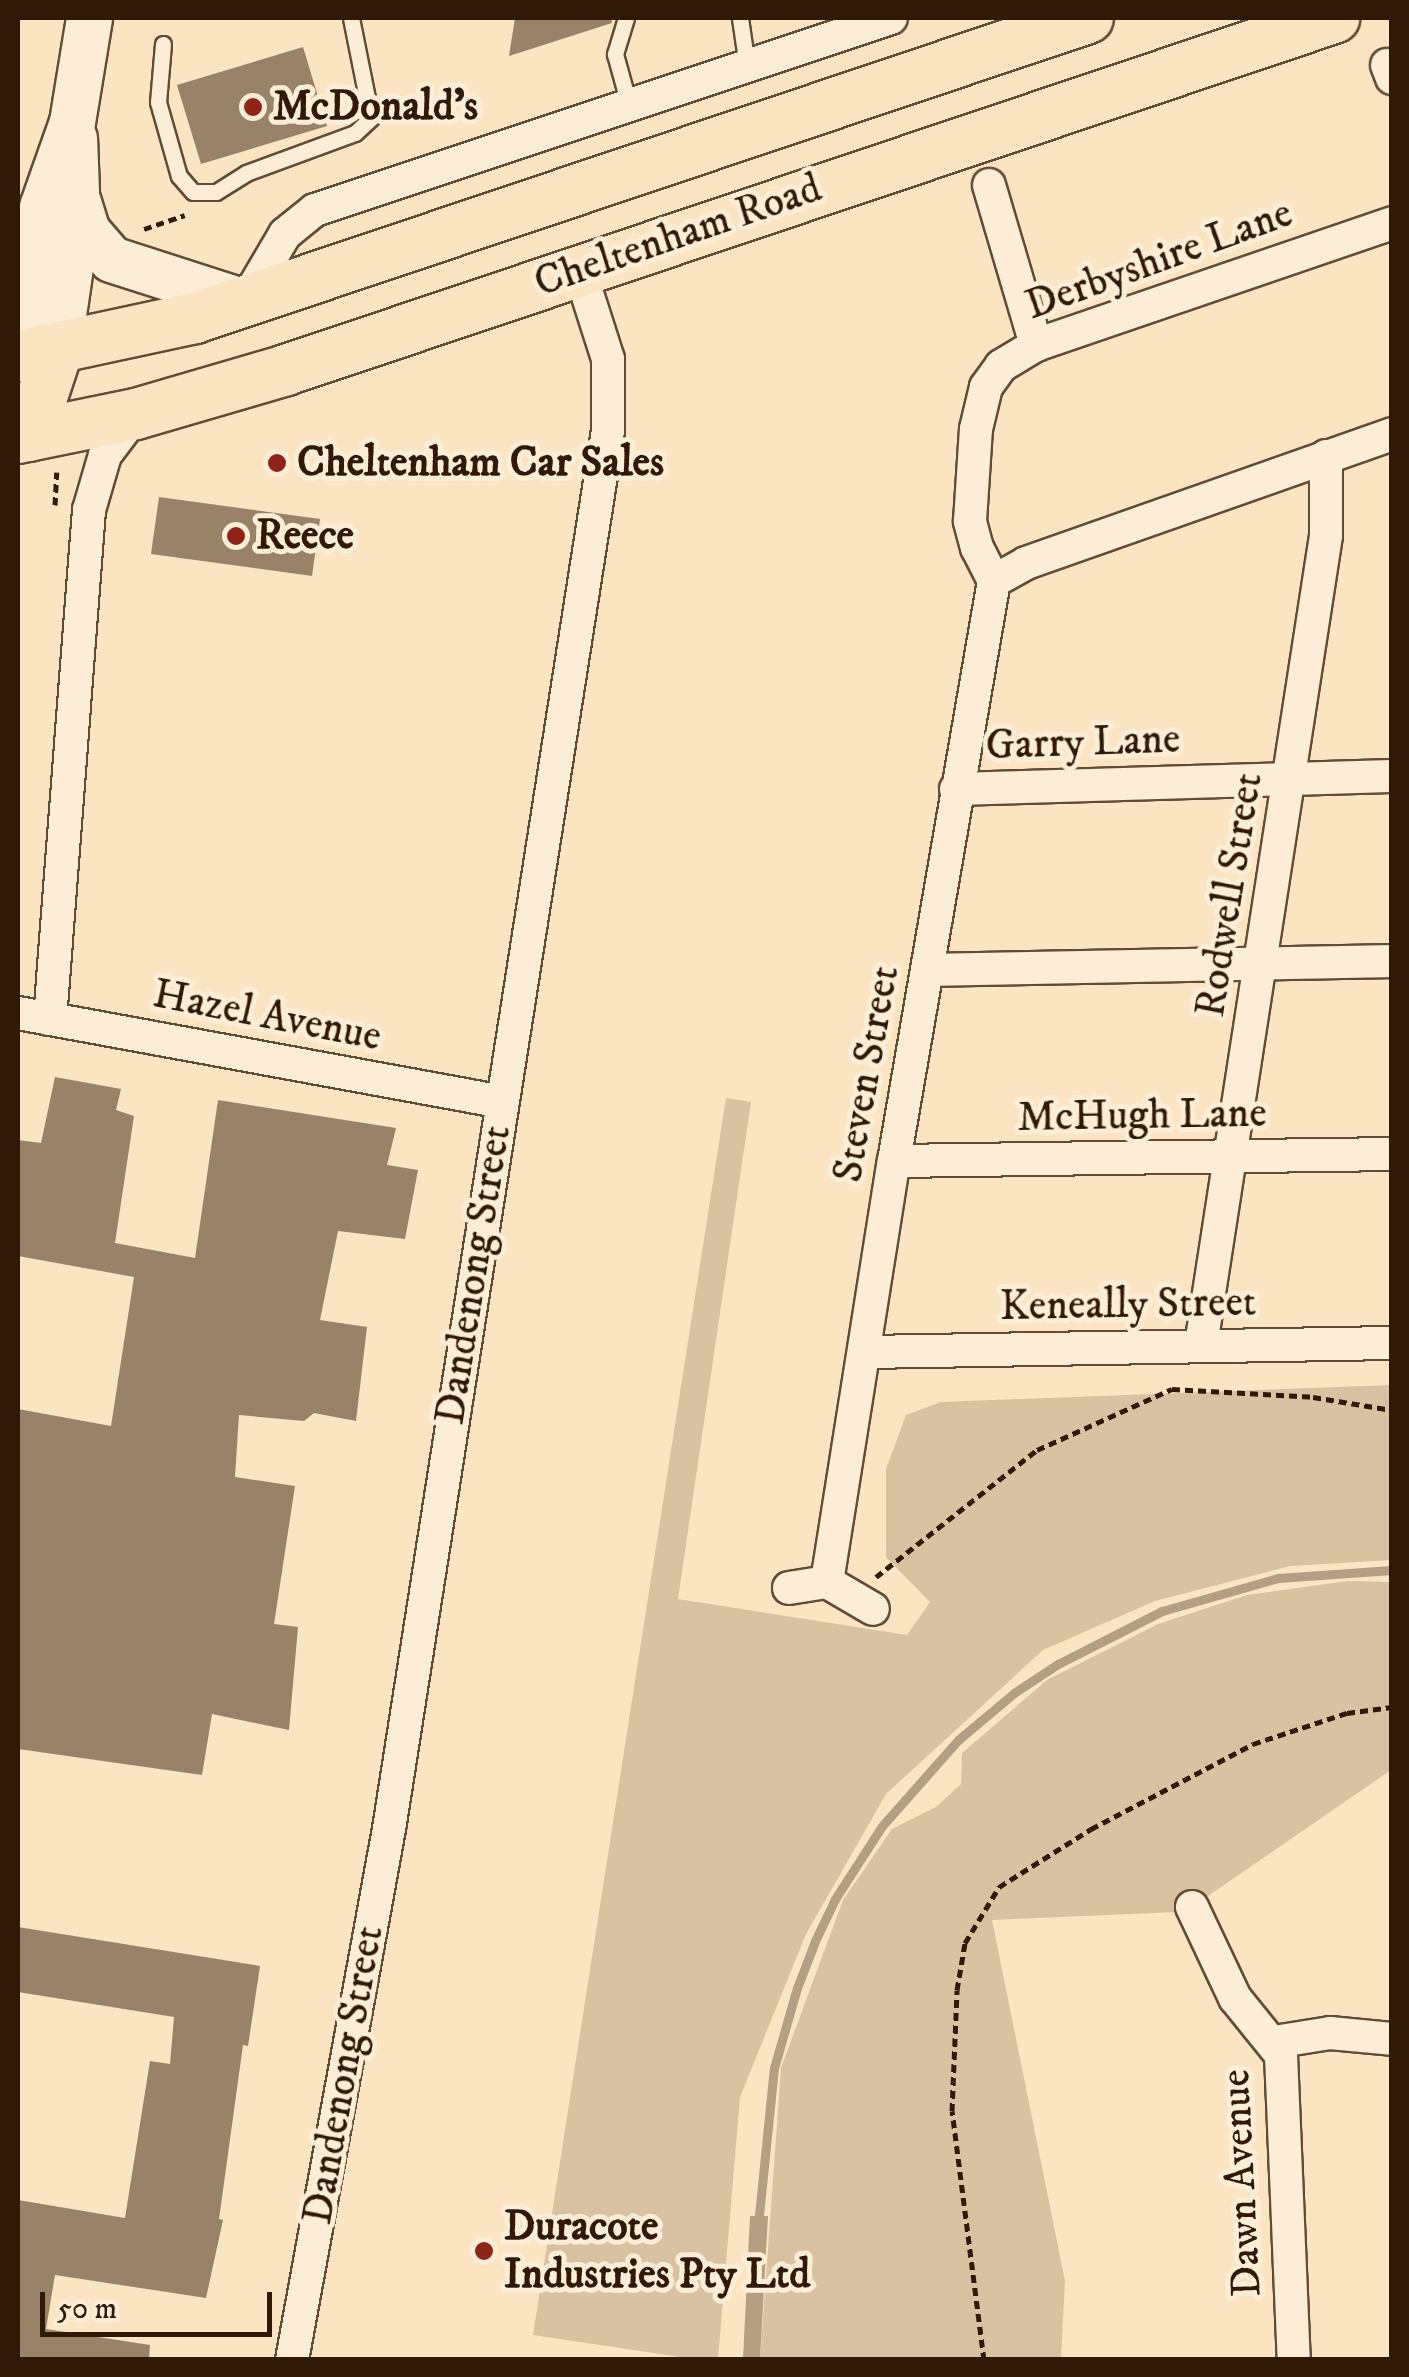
<!DOCTYPE html>
<style>
body{margin:0}
#map{position:relative;width:1409px;height:2377px;overflow:hidden;background:#fae4c2;font-family:"IM FELL DW Pica",serif}
div>[style]{position:absolute}
.green>*{inset:0;background:#d8c2a2}
.water>*{inset:0;background:#b59f82}
.stream>*{height:9px;margin:-4.5px;padding:0 4.5px;transform-origin:4.5px;border-radius:4.5px;background:#b59f82}
.building>*{inset:0;background:#998368}
.path>*{height:5px;margin-top:-2.5px;transform-origin:0;background:repeating-linear-gradient(90deg,#301a07 0 8px,transparent 0 13px)}
.roads{filter:drop-shadow(2px 0 #624c36) drop-shadow(-2px 0 #624c36) drop-shadow(0 2px #624c36) drop-shadow(0 -2px #624c36)}
.service>*{height:15px;margin:-7.5px;padding:0 7.5px;transform-origin:7.5px;border-radius:7.5px;background:#fcedd7}
.minor>*{height:32px;margin:-16px;padding:0 16px;transform-origin:16px;border-radius:16px;background:#fcedd7}
.secondary>*{height:45px;margin:-22.5px;padding:0 22.5px;transform-origin:22.5px;border-radius:22.5px;background:#fcedd7}
.primary>*{height:50px;margin:-25px;padding:0 25px;transform-origin:25px;border-radius:25px;background:#fae4c2}
.dots>*{width:28px;height:28px;translate:-50% -50%;box-sizing:border-box;border:5px solid #fcedd7;border-radius:50%}
span{translate:-50% -50%;white-space:nowrap;text-align:center;line-height:1.15;-webkit-text-stroke:10px #fcedd7;paint-order:stroke}
.poi-label{font-size:42px;color:#301a07;font-weight:700}
.left{translate:0 -50%;text-align:left}
.street-label{font-size:42px;color:#301a07}
.frame{position:absolute;inset:0;border:20px solid #301a07;pointer-events:none}
.scale{position:absolute;left:40px;top:2292px;width:232px;height:45px;box-sizing:border-box;border:5px solid #301a07;border-top:0;padding-left:12px;font-size:30px;line-height:35px;white-space:nowrap;color:#301a07;-webkit-text-stroke:8px #fcedd7;paint-order:stroke}
</style>
<div id="map">
<div class="green">
<div style="clip-path:polygon(726px 1098px,751px 1102px,678px 1599px,907px 1635px,930px 1602px,886px 1557px,886px 1469px,906px 1415px,941px 1402px,1391px 1385px,1392px 1560px,1290px 1566px,1155px 1601px,1043px 1650px,886px 1794px,806px 1934px,740px 2097px,718px 2359px,700px 2360px,533px 2335px)"></div>
<div style="clip-path:polygon(1348px 1581px,1391px 1582px,1391px 1770px,1192px 1907px,1176px 1912px,992px 1920px,1065px 2281px,1061px 2359px,760px 2360px,781px 2068px,843px 1900px,892px 1829px,936px 1807px,961px 1784px,962px 1753px,1047px 1680px,1158px 1624px,1247px 1595px)"></div>
</div>
<div class="water">
<div style="clip-path:polygon(750px 2216px,768px 2216px,760px 2359px,743px 2359px)"></div>
</div>
<div class="stream">
<div style="left:758px;top:2225px;width:158px;rotate:-84.2deg"></div>
<div style="left:774px;top:2068px;width:83px;rotate:-74deg"></div>
<div style="left:797px;top:1988px;width:50px;rotate:-69deg"></div>
<div style="left:815px;top:1941px;width:47px;rotate:-64.5deg"></div>
<div style="left:835px;top:1899px;width:87px;rotate:-57.2deg"></div>
<div style="left:882px;top:1826px;width:115px;rotate:-48.5deg"></div>
<div style="left:958px;top:1740px;width:73px;rotate:-40deg"></div>
<div style="left:1014px;top:1693px;width:53px;rotate:-33.4deg"></div>
<div style="left:1058px;top:1664px;width:117px;rotate:-27deg"></div>
<div style="left:1162px;top:1611px;width:121px;rotate:-15.9deg"></div>
<div style="left:1278px;top:1578px;width:114px;rotate:-4deg"></div>
</div>
<div class="building">
<div style="clip-path:polygon(515px 18px,611px 18px,612px 23px,509px 56px)"></div>
<div style="clip-path:polygon(303px 47px,327px 126px,201px 164px,177px 85px)"></div>
<div style="clip-path:polygon(159px 497px,320px 519px,312px 576px,151px 554px)"></div>
<div style="clip-path:polygon(55px 1077px,121px 1089px,116px 1110px,134px 1116px,115px 1243px,195px 1258px,218px 1100px,396px 1128px,387px 1165px,418px 1170px,405px 1239px,338px 1231px,320px 1320px,367px 1327px,356px 1421px,314px 1413px,304px 1421px,239px 1415px,235px 1477px,295px 1486px,274px 1624px,298px 1627px,289px 1730px,212px 1714px,202px 1775px,18px 1749px,18px 1409px,111px 1426px,134px 1277px,18px 1256px,18px 1140px,41px 1143px)"></div>
<div style="clip-path:polygon(18px 1927px,260px 1966px,248px 2046px,243px 2045px,219px 2219px,223px 2220px,206px 2298px,55px 2275px,46px 2329px,150px 2345px,149px 2360px,18px 2360px,18px 2200px,125px 2218px,150px 2061px,170px 2064px,174px 2017px,18px 1992px)"></div>
</div>
<div class="path">
<div style="left:144px;top:229px;width:43px;rotate:-18.9deg"></div>
<div style="left:55px;top:505px;width:33px;rotate:-87deg"></div>
<div style="left:876px;top:1577px;width:205px;rotate:-38.3deg"></div>
<div style="left:1037px;top:1450px;width:148px;rotate:-24.3deg"></div>
<div style="left:1172px;top:1389px;width:141px;rotate:3.2deg"></div>
<div style="left:1313px;top:1397px;width:80px;rotate:9.3deg"></div>
<div style="left:984px;top:2360px;width:251px;rotate:-97.3deg"></div>
<div style="left:952px;top:2111px;width:121px;rotate:-87.6deg"></div>
<div style="left:957px;top:1990px;width:48px;rotate:-80.3deg"></div>
<div style="left:965px;top:1943px;width:66px;rotate:-58.7deg"></div>
<div style="left:999px;top:1887px;width:109px;rotate:-32.2deg"></div>
<div style="left:1091px;top:1829px;width:183px;rotate:-27.7deg"></div>
<div style="left:1253px;top:1744px;width:99px;rotate:-18.3deg"></div>
<div style="left:1347px;top:1713px;width:45px;rotate:-7.6deg"></div>
</div>
<div class="roads">
<div class="service">
<div style="left:626px;top:18px;width:38px;rotate:107deg"></div>
<div style="left:615px;top:54px;width:53px;rotate:74.6deg"></div>
<div style="left:740px;top:18px;width:49px;rotate:81.7deg"></div>
<div style="left:163px;top:44px;width:58px;rotate:94.9deg"></div>
<div style="left:158px;top:102px;width:77px;rotate:74.2deg"></div>
<div style="left:179px;top:176px;width:21px;rotate:49deg"></div>
<div style="left:193px;top:192px;width:23px"></div>
<div style="left:216px;top:192px;width:36px;rotate:-32deg"></div>
<div style="left:246px;top:173px;width:116px;rotate:-20.2deg"></div>
<div style="left:355px;top:133px;width:22px;rotate:-43deg"></div>
<div style="left:371px;top:118px;width:102px;rotate:-101.3deg"></div>
</div>
<div class="minor">
<div style="left:1387px;top:65px;width:14px;rotate:69deg"></div>
<div style="left:989px;top:185px;width:167px;rotate:73.6deg"></div>
<div style="left:245px;top:302px;width:79px;rotate:-59.5deg"></div>
<div style="left:285px;top:234px;width:38px;rotate:-39deg"></div>
<div style="left:315px;top:210px;width:607px;rotate:-18.43deg"></div>
<div style="left:994px;top:581px;width:37px;rotate:-117deg"></div>
<div style="left:977px;top:548px;width:28px;rotate:-105deg"></div>
<div style="left:970px;top:521px;width:92px;rotate:-86.3deg"></div>
<div style="left:976px;top:429px;width:43px;rotate:-76.6deg"></div>
<div style="left:986px;top:387px;width:26px;rotate:-54deg"></div>
<div style="left:1001px;top:366px;width:41px;rotate:-31deg"></div>
<div style="left:1036px;top:345px;width:376px;rotate:-18.9deg"></div>
<div style="left:994px;top:581px;width:37px;rotate:-29deg"></div>
<div style="left:1026px;top:563px;width:388px;rotate:-19.4deg"></div>
<div style="left:956px;top:789px;width:436px;rotate:-1.7deg"></div>
<div style="left:929px;top:970px;width:463px;rotate:-1.1deg"></div>
<div style="left:18px;top:1013px;width:491px;rotate:10.4deg"></div>
<div style="left:50px;top:1019px;width:510px;rotate:-85.62deg"></div>
<div style="left:89px;top:510px;width:57px;rotate:-73.8deg"></div>
<div style="left:105px;top:455px;width:51px;rotate:-52.9deg"></div>
<div style="left:894px;top:1161px;width:498px;rotate:-0.8deg"></div>
<div style="left:1201px;top:1345px;width:819px;rotate:-81.22deg"></div>
<div style="left:1326px;top:536px;width:80px;rotate:-90deg"></div>
<div style="left:866px;top:1352px;width:526px;rotate:-0.98deg"></div>
<div style="left:827px;top:1582px;width:426px;rotate:-81deg"></div>
<div style="left:894px;top:1161px;width:589px;rotate:-80.22deg"></div>
<div style="left:789px;top:1588px;width:38px;rotate:-9deg"></div>
<div style="left:827px;top:1582px;width:53px;rotate:30.4deg"></div>
<div style="left:1192px;top:1907px;width:101px;rotate:64.7deg"></div>
<div style="left:1235px;top:1998px;width:73px;rotate:51.1deg"></div>
<div style="left:1281px;top:2055px;width:305px;rotate:87.6deg"></div>
<div style="left:1274px;top:2042px;width:57px;rotate:-9.1deg"></div>
<div style="left:1330px;top:2033px;width:62px;rotate:5.5deg"></div>
<div style="left:292px;top:2360px;width:540px;rotate:-79.65deg"></div>
<div style="left:389px;top:1829px;width:1415px;rotate:-81.1deg"></div>
<div style="left:608px;top:431px;width:72px;rotate:-90deg"></div>
<div style="left:608px;top:359px;width:96px;rotate:-107.7deg"></div>
</div>
<div class="secondary">
<div style="left:78px;top:202px;width:30px;rotate:73deg"></div>
<div style="left:87px;top:231px;width:37px;rotate:49deg"></div>
<div style="left:111px;top:259px;width:141px;rotate:17.8deg"></div>
<div style="left:58px;top:349px;width:132px;rotate:-81.7deg"></div>
<div style="left:77px;top:218px;width:80px;rotate:-92.1deg"></div>
<div style="left:20px;top:356px;width:151px;rotate:-81.6deg"></div>
<div style="left:42px;top:207px;width:90px;rotate:-70.6deg"></div>
<div style="left:72px;top:122px;width:105px;rotate:-80.7deg"></div>
</div>
<div class="primary">
<div style="left:18px;top:356px;width:181px;rotate:-12.1deg"></div>
<div style="left:195px;top:318px;width:942px;rotate:-18.57deg"></div>
<div style="left:29px;top:436px;width:92px;rotate:-71.6deg"></div>
<div style="left:18px;top:438px;width:120px;rotate:-11.5deg"></div>
<div style="left:136px;top:414px;width:156px;rotate:-16.3deg"></div>
<div style="left:286px;top:370px;width:1106px;rotate:-18.57deg"></div>
</div>
</div>
<div class="dots">
<div style="left:253px;top:107px;background:#8f2418"></div>
<div style="left:277px;top:463px;background:#8f2418"></div>
<div style="left:236px;top:536px;background:#8f2418"></div>
<div style="left:484px;top:2251px;background:#8f2418"></div>
</div>
<div class="poi-label">
<span class="left" style="left:273px;top:107px">McDonald's</span>
<span class="left" style="left:297px;top:463px">Cheltenham Car Sales</span>
<span class="left" style="left:256px;top:536px">Reece</span>
<span class="left" style="left:504px;top:2251px">Duracote<br>Industries Pty Ltd</span>
</div>
<div class="street-label">
<span style="left:678px;top:236px;rotate:-19deg">Cheltenham Road</span>
<span style="left:1159px;top:260px;rotate:-20deg">Derbyshire Lane</span>
<span style="left:1083px;top:743px;rotate:-2deg">Garry Lane</span>
<span style="left:1230px;top:895px;rotate:-81deg">Rodwell Street</span>
<span style="left:267px;top:1016px;rotate:11deg">Hazel Avenue</span>
<span style="left:867px;top:1074px;rotate:-80deg">Steven Street</span>
<span style="left:1142px;top:1116px;rotate:-1deg">McHugh Lane</span>
<span style="left:474px;top:1275px;rotate:-81deg">Dandenong Street</span>
<span style="left:1128px;top:1305px;rotate:-1deg">Keneally Street</span>
<span style="left:344px;top:2075px;rotate:-80deg">Dandenong Street</span>
<span style="left:1242px;top:2183px;rotate:-93deg">Dawn Avenue</span>
</div>
<div class="frame"></div>
<div class="scale">50 m</div>
</div>
